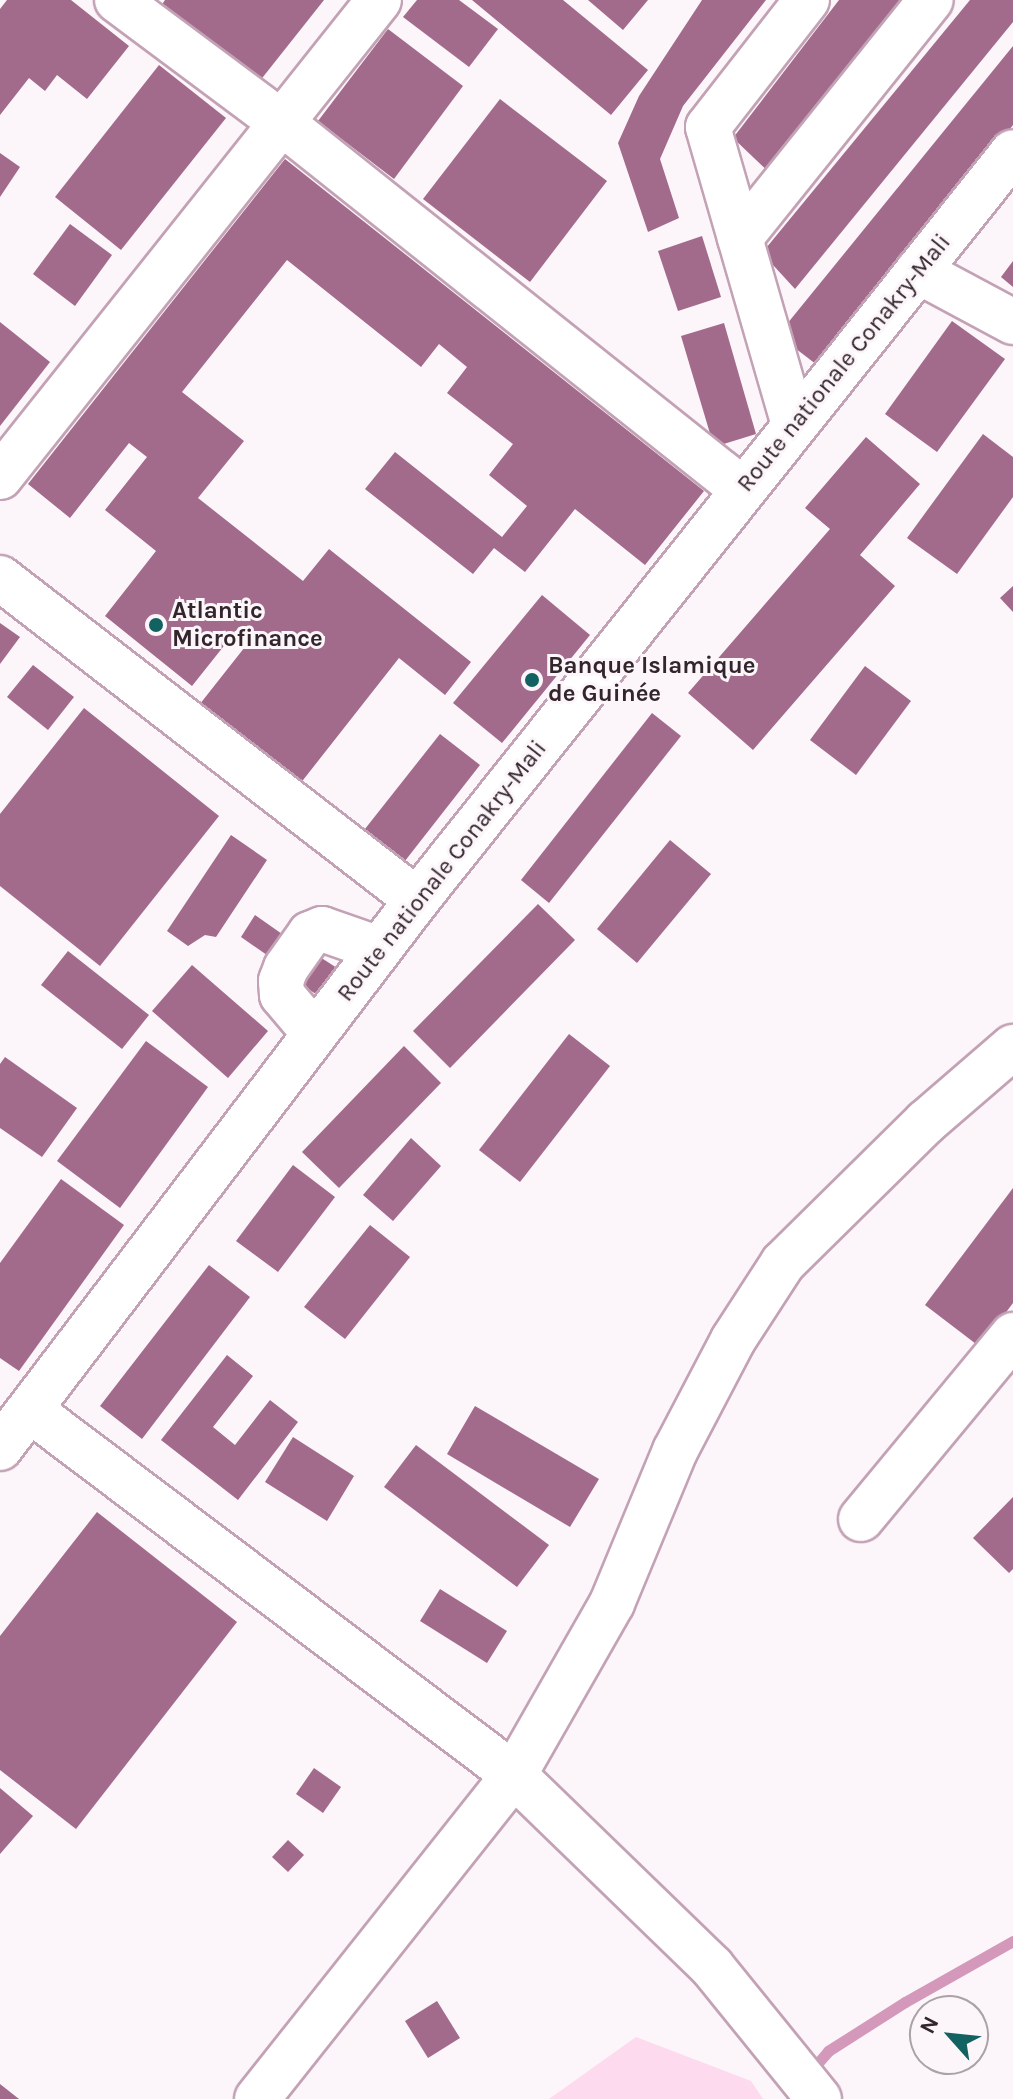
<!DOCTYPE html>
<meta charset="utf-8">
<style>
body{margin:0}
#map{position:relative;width:1013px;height:2099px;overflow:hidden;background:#fcf5f9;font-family:Karla,sans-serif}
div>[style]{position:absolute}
.green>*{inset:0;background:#fddaed}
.stream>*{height:11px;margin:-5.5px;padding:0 5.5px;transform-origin:5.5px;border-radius:5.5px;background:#d398ba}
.building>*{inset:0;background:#a26a8b}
.roads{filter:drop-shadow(2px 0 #c3a2b5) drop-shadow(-2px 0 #c3a2b5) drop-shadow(0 2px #c3a2b5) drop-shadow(0 -2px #c3a2b5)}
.minor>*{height:44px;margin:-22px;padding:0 22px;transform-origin:22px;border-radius:22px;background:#fff}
.highway>*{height:44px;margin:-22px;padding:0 22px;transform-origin:22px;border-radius:22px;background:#fff}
.dots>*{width:22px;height:22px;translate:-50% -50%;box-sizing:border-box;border:4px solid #fcf5f9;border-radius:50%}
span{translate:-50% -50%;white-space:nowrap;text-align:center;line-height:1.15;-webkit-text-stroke:6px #fcf5f9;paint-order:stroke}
.street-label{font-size:24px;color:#32252c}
.poi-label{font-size:24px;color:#32252c;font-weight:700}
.left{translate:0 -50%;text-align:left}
.north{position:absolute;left:909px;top:1995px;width:80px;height:80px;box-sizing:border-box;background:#fcf5f9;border:2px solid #aba2a7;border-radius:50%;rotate:297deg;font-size:22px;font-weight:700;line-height:32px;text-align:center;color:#32252c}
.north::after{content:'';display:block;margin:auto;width:28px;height:36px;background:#126262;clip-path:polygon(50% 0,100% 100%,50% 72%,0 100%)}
</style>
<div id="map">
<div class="green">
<div style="clip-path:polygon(636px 2037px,751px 2081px,763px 2099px,549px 2099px)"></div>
</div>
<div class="stream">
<div style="left:810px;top:2072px;width:28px;rotate:-49deg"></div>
<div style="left:828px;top:2051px;width:91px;rotate:-32.5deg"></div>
<div style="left:905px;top:2002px;width:124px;rotate:-29.5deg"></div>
</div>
<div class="building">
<div style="clip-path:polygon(7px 0,71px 0,129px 46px,87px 99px,57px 75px,45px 91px,29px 78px,0 115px,0 9px)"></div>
<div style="clip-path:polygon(165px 0,324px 0,259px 82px,161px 6px)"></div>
<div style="clip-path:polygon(417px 0,459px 0,498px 29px,469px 67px,403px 17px)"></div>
<div style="clip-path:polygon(472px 0,563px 0,648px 70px,611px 115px)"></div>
<div style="clip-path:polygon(588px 0,648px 0,623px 30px)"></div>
<div style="clip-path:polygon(702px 0,766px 0,683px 106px,660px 159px,679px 218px,648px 232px,618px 143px,639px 96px)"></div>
<div style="clip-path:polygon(839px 0,907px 0,772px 175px,733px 138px)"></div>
<div style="clip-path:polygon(970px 0,1013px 0,1013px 22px,795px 289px,762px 253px)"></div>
<div style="clip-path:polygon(388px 29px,463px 86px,394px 179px,318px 121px)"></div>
<div style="clip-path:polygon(1013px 46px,1013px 125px,821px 368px,778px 335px)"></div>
<div style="clip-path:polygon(159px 65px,226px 118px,121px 250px,55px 197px)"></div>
<div style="clip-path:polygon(500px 99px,607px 181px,530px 282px,423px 199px)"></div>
<div style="clip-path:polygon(0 153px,20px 167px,0 197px)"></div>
<div style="clip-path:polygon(285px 159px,704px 491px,645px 565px,575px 509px,525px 572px,494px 548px,473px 574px,365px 489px,395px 452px,502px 537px,527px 506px,489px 475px,513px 444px,447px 393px,467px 367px,439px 344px,421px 367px,287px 260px,182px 392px,244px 441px,198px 498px,303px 581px,329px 549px,471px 662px,445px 695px,399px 658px,296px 789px,196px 709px,252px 638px,239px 627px,192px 686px,105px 616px,156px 551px,105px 510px,147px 457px,129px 443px,70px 518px,28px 484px)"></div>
<div style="clip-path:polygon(70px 224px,112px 255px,75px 306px,33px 274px)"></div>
<div style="clip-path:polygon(702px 236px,721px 297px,678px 311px,658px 251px)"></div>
<div style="clip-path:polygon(1013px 261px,1013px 287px,1001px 277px)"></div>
<div style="clip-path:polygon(952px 321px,1005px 359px,937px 452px,885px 414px)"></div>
<div style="clip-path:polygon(0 322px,50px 362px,0 426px)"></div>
<div style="clip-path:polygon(724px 323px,756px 434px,714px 447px,681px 336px)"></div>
<div style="clip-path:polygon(983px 434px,1013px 457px,1013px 497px,957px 574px,907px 538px)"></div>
<div style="clip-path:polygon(866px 437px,920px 484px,860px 555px,895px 586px,753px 750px,688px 693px,830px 529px,805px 508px)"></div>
<div style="clip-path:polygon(1013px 586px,1013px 612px,1000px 598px)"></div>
<div style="clip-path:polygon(542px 595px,590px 635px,502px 743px,453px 703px)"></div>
<div style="clip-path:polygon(0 623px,20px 637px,0 664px)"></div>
<div style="clip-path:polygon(33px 665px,74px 697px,48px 730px,7px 697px)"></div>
<div style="clip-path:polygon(865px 666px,911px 701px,856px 775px,810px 740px)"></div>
<div style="clip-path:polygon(84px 708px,219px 816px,100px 966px,0 886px,0 814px)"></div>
<div style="clip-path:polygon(652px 713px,681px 736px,549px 903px,521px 880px)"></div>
<div style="clip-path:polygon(440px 734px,480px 765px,401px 866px,361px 834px)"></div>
<div style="clip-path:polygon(231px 835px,267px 860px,216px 937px,205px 935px,188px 946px,167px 931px)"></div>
<div style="clip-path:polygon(670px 840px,711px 874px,637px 963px,597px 929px)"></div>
<div style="clip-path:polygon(538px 904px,575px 940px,450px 1068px,413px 1031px)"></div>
<div style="clip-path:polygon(255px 915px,292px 941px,277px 962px,241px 937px)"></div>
<div style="clip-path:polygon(309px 950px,337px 968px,319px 996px,291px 978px)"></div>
<div style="clip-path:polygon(68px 951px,149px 1015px,122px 1049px,41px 985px)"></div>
<div style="clip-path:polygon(192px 965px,268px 1031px,228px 1078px,152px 1011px)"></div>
<div style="clip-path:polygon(569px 1034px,610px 1066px,520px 1182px,479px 1150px)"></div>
<div style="clip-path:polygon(146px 1041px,208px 1087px,120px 1208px,57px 1161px)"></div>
<div style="clip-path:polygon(404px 1046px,441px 1083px,339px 1188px,302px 1152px)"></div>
<div style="clip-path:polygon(5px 1057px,77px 1108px,42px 1157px,0 1128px,0 1064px)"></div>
<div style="clip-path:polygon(411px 1138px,441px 1166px,393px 1221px,363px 1195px)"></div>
<div style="clip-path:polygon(293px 1165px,335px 1197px,278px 1272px,236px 1241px)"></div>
<div style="clip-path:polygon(61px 1179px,124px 1225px,19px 1371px,0 1358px,0 1263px)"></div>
<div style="clip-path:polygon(1013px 1188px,1013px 1303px,980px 1347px,925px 1305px)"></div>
<div style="clip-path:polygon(370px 1225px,410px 1257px,345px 1339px,304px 1307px)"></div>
<div style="clip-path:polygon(209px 1265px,250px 1297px,142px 1439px,100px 1406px)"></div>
<div style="clip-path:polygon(227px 1355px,253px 1376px,213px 1427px,235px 1445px,270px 1400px,298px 1422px,238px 1500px,161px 1440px)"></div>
<div style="clip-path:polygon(475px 1406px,599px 1479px,570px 1527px,447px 1454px)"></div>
<div style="clip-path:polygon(293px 1437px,354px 1476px,327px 1521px,265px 1482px)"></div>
<div style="clip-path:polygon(416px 1445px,549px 1545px,517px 1587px,384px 1487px)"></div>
<div style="clip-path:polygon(1013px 1497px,1013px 1569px,1009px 1573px,973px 1538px)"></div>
<div style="clip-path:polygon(97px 1512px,237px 1622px,76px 1829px,0 1770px,0 1636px)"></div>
<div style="clip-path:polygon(440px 1589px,507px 1631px,487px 1663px,420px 1621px)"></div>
<div style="clip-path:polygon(314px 1768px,341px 1787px,323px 1813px,296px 1794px)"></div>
<div style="clip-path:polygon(0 1788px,33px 1816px,0 1854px)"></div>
<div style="clip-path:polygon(288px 1840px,304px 1855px,288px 1872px,272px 1857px)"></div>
<div style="clip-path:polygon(437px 2001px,460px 2038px,428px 2058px,405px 2021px)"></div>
<div style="clip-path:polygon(0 2084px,19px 2099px,0 2099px)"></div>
</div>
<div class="roads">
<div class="minor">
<div style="left:117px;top:0;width:206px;rotate:36.7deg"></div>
<div style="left:282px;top:123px;width:589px;rotate:38.52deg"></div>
<div style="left:740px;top:238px;width:305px;rotate:-51.3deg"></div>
<div style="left:918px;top:271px;width:108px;rotate:28.2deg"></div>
<div style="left:794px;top:425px;width:310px;rotate:-106.1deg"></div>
<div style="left:708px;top:127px;width:161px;rotate:-52.1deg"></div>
<div style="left:0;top:477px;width:609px;rotate:-51.53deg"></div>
<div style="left:0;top:578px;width:527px;rotate:37.67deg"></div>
<div style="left:315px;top:1034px;width:51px;rotate:-130.2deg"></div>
<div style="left:282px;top:995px;width:14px;rotate:-94deg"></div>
<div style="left:281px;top:981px;width:14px;rotate:-69deg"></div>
<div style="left:286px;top:968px;width:42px;rotate:-54.8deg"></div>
<div style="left:310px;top:934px;width:13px;rotate:-23deg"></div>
<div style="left:322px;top:929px;width:60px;rotate:19.3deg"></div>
<div style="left:30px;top:1410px;width:606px;rotate:37.02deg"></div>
<div style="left:514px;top:1775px;width:276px;rotate:44.1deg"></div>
<div style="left:712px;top:1967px;width:170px;rotate:51deg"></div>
<div style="left:861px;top:1519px;width:239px;rotate:-50.4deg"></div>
<div style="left:257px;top:2099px;width:414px;rotate:-51.6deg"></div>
<div style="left:514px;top:1775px;width:198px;rotate:-60.3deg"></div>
<div style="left:612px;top:1603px;width:165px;rotate:-67.5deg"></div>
<div style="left:675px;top:1451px;width:125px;rotate:-62.4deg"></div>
<div style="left:733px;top:1340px;width:92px;rotate:-57deg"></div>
<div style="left:783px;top:1263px;width:201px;rotate:-44.6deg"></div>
<div style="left:926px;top:1122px;width:115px;rotate:-40.8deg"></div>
</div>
<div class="highway">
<div style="left:0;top:1448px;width:689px;rotate:-52.73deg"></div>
<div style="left:417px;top:900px;width:956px;rotate:-51.45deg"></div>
</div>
</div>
<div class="dots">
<div style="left:156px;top:625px;background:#126262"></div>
<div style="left:532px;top:680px;background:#126262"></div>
</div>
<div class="street-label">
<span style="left:844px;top:363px;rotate:-51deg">Route nationale Conakry-Mali</span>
<span style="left:442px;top:871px;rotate:-52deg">Route nationale Conakry-Mali</span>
</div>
<div class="poi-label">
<span class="left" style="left:172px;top:625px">Atlantic<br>Microfinance</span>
<span class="left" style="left:548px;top:680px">Banque Islamique<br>de Guinée</span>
</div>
<div class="north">N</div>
</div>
